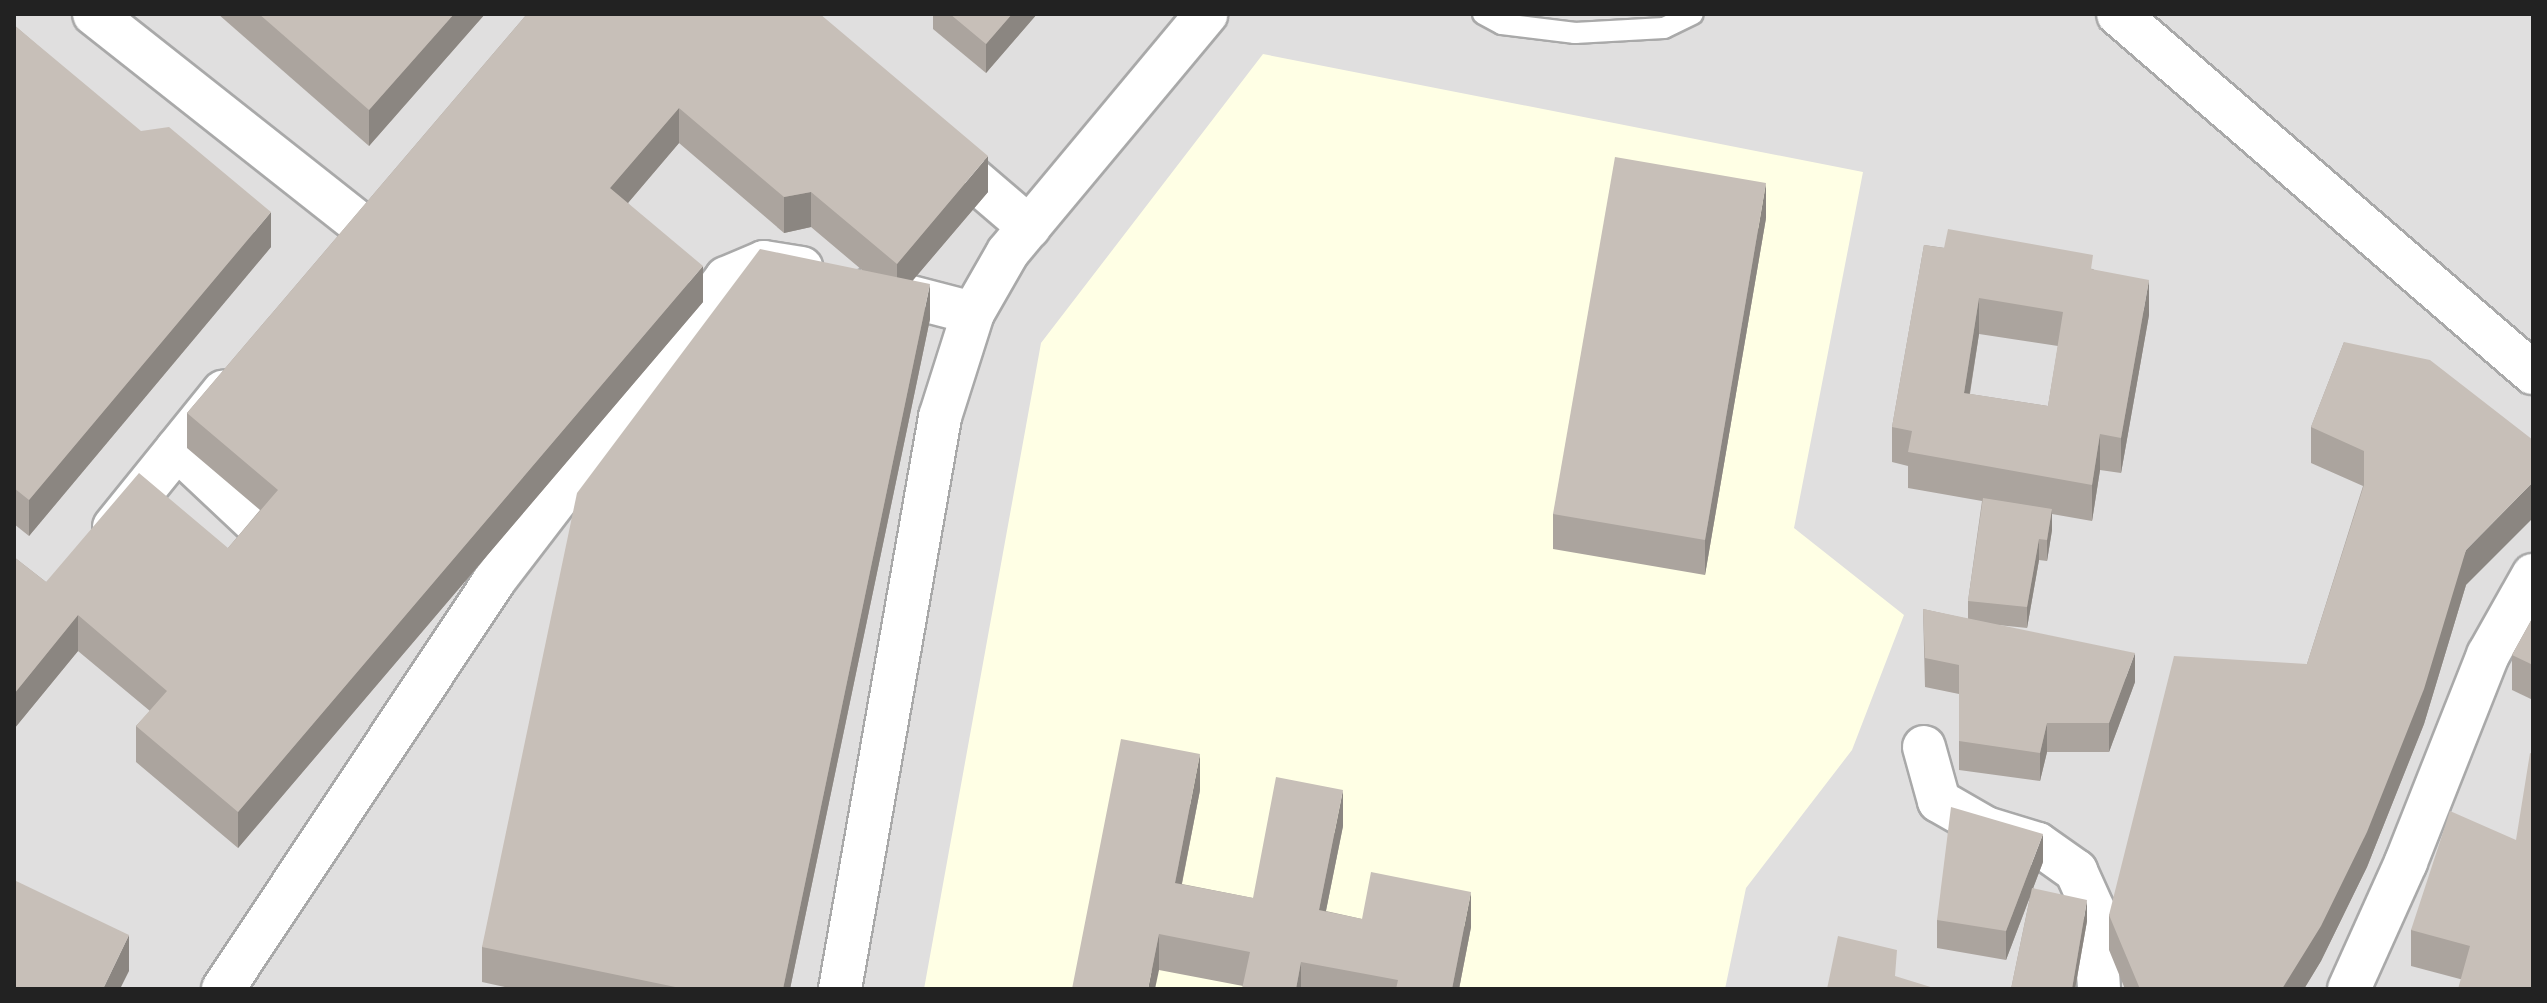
<!DOCTYPE html>
<style>
body{margin:0}
#map{position:relative;width:2547px;height:1003px;overflow:hidden;background:#f2efe9;font-family:Jost,sans-serif}
div>[style]{position:absolute}
.residential>*{inset:0;background:#e0dfdf}
.education>*{inset:0;background:#ffffe5}
.roads{filter:drop-shadow(2px 0 #a9a9a9) drop-shadow(-2px 0 #a9a9a9) drop-shadow(0 2px #a9a9a9) drop-shadow(0 -2px #a9a9a9)}
.service>*{height:20px;margin:-10px;padding:0 10px;transform-origin:10px;border-radius:10px;background:#fff}
.minor>*{height:42px;margin:-21px;padding:0 21px;transform-origin:21px;border-radius:21px;background:#fff}
.wall>*{inset:0;background:#aba49e}
.shaded-wall>*{inset:0;background:#8b8681}
.building>*{inset:0;background:#c7bfb8}
span{translate:-50% -50%;white-space:nowrap;text-align:center;line-height:1.15;-webkit-text-stroke:6px #fff;paint-order:stroke}
.frame{position:absolute;inset:0;border:16px solid #222;pointer-events:none}
</style>
<div id="map">
<div class="residential">
<div style="clip-path:polygon(14px 14px,2533px 14px,2533px 989px,14px 989px)"></div>
</div>
<div class="education">
<div style="clip-path:polygon(1263px 54px,1863px 172px,1794px 528px,1904px 615px,1852px 750px,1746px 888px,1725px 989px,924px 989px,1041px 343px)"></div>
</div>
<div class="roads">
<div class="service">
<div style="left:1483px;top:14px;width:21px;rotate:28deg"></div>
<div style="left:1502px;top:24px;width:74px;rotate:7deg"></div>
<div style="left:1575px;top:33px;width:89px;rotate:-3.2deg"></div>
<div style="left:1664px;top:28px;width:32px;rotate:-26deg"></div>
</div>
<div class="minor">
<div style="left:94px;top:14px;width:337px;rotate:38.3deg"></div>
<div style="left:2118px;top:14px;width:549px;rotate:40.86deg"></div>
<div style="left:945px;top:155px;width:111px;rotate:40.6deg"></div>
<div style="left:873px;top:287px;width:103px;rotate:14.6deg"></div>
<div style="left:177px;top:449px;width:161px;rotate:43.2deg"></div>
<div style="left:114px;top:527px;width:174px;rotate:-51.1deg"></div>
<div style="left:1924px;top:747px;width:56px;rotate:74.5deg"></div>
<div style="left:1939px;top:801px;width:54px;rotate:29.9deg"></div>
<div style="left:1986px;top:828px;width:54px;rotate:17.1deg"></div>
<div style="left:2038px;top:844px;width:47px;rotate:35.4deg"></div>
<div style="left:2076px;top:871px;width:44px;rotate:65.8deg"></div>
<div style="left:2094px;top:911px;width:78px;rotate:86.3deg"></div>
<div style="left:223px;top:989px;width:488px;rotate:-56.4deg"></div>
<div style="left:493px;top:582px;width:383px;rotate:-52.5deg"></div>
<div style="left:726px;top:278px;width:41px;rotate:-22.8deg"></div>
<div style="left:764px;top:262px;width:38px;rotate:9deg"></div>
<div style="left:840px;top:989px;width:581px;rotate:-80.08deg"></div>
<div style="left:940px;top:417px;width:109px;rotate:-72.4deg"></div>
<div style="left:973px;top:313px;width:70px;rotate:-60.2deg"></div>
<div style="left:1008px;top:252px;width:310px;rotate:-50.2deg"></div>
<div style="left:2349px;top:989px;width:139px;rotate:-65.8deg"></div>
<div style="left:2406px;top:862px;width:223px;rotate:-68.4deg"></div>
<div style="left:2488px;top:655px;width:92px;rotate:-60.6deg"></div>
</div>
</div>
<div class="wall">
<div style="clip-path:polygon(218px 14px,485px 14px,369px 146px)"></div>
<div style="clip-path:polygon(527px 14px,988px 192px,913px 280px,930px 319px,790px 989px,514px 989px,482px 982px,482px 947px,862px 270px,811px 227px,784px 233px,679px 143px,628px 203px,703px 302px,238px 848px,136px 762px,136px 726px,150px 711px,78px 651px,14px 729px,14px 557px,46px 582px,228px 548px,260px 510px,187px 448px,187px 413px)"></div>
<div style="clip-path:polygon(933px 14px,1037px 14px,986px 73px,933px 29px)"></div>
<div style="clip-path:polygon(14px 25px,271px 247px,29px 536px,14px 524px)"></div>
<div style="clip-path:polygon(1766px 218px,1705px 575px,1553px 549px,1553px 514px)"></div>
<div style="clip-path:polygon(evenodd,1924px 245px,2093px 269px,2149px 315px,2121px 473px,2100px 470px,2092px 521px,2052px 514px,2052px 530px,2047px 561px,2039px 560px,2027px 628px,1998px 625px,2135px 682px,2109px 752px,2047px 752px,2040px 781px,1959px 770px,1959px 694px,1925px 687px,1923px 609px,1968px 619px,1968px 601px,1982px 501px,1908px 488px,1908px 466px,1892px 462px,1892px 427px,1924px 245px,1979px 334px,2058px 346px,2048px 406px,1970px 394px,1979px 334px)"></div>
<div style="clip-path:polygon(2344px 342px,2466px 585px,2424px 724px,2367px 867px,2321px 961px,2304px 989px,2125px 989px,2109px 950px,2109px 915px,2307px 664px,2363px 486px,2311px 463px,2311px 427px)"></div>
<div style="clip-path:polygon(2533px 617px,2533px 700px,2512px 690px,2512px 655px)"></div>
<div style="clip-path:polygon(1200px 790px,1182px 884px,1253px 898px,1343px 826px,1326px 911px,1362px 919px,1471px 927px,1459px 989px,1242px 989px,1243px 986px,1159px 970px,1072px 989px)"></div>
<div style="clip-path:polygon(2516px 840px,2533px 989px,2460px 979px,2411px 966px,2411px 930px)"></div>
<div style="clip-path:polygon(2043px 862px,2033px 888px,2087px 921px,2075px 989px,2011px 989px,2030px 897px,2006px 960px,1937px 948px,1937px 920px)"></div>
</div>
<div class="shaded-wall">
<div style="clip-path:polygon(454px 14px,485px 14px,369px 146px,369px 110px)"></div>
<div style="clip-path:polygon(1012px 14px,1037px 14px,986px 73px,986px 44px)"></div>
<div style="clip-path:polygon(679px 108px,679px 143px,610px 224px,610px 188px)"></div>
<div style="clip-path:polygon(988px 156px,988px 192px,897px 299px,897px 264px)"></div>
<div style="clip-path:polygon(1766px 183px,1766px 218px,1705px 575px,1705px 540px)"></div>
<div style="clip-path:polygon(811px 192px,811px 227px,784px 233px,784px 197px)"></div>
<div style="clip-path:polygon(271px 212px,271px 247px,29px 536px,29px 500px)"></div>
<div style="clip-path:polygon(703px 266px,703px 302px,238px 848px,238px 812px)"></div>
<div style="clip-path:polygon(2149px 280px,2149px 315px,2121px 473px,2121px 438px)"></div>
<div style="clip-path:polygon(930px 284px,930px 319px,790px 989px,783px 989px)"></div>
<div style="clip-path:polygon(1979px 298px,1979px 334px,1964px 429px,1964px 393px)"></div>
<div style="clip-path:polygon(2100px 434px,2100px 470px,2092px 521px,2092px 485px)"></div>
<div style="clip-path:polygon(2533px 482px,2533px 518px,2466px 585px,2424px 724px,2367px 867px,2321px 961px,2304px 989px,2282px 989px,2466px 550px)"></div>
<div style="clip-path:polygon(2052px 509px,2052px 530px,2047px 561px,2047px 540px)"></div>
<div style="clip-path:polygon(2039px 539px,2039px 560px,2027px 628px,2027px 607px)"></div>
<div style="clip-path:polygon(78px 615px,78px 651px,14px 729px,14px 694px)"></div>
<div style="clip-path:polygon(2135px 653px,2135px 682px,2109px 752px,2109px 723px)"></div>
<div style="clip-path:polygon(2047px 723px,2047px 752px,2040px 781px,2040px 753px)"></div>
<div style="clip-path:polygon(1200px 754px,1200px 790px,1175px 918px,1175px 883px)"></div>
<div style="clip-path:polygon(1343px 790px,1343px 826px,1319px 945px,1319px 910px)"></div>
<div style="clip-path:polygon(2043px 834px,2043px 862px,2006px 960px,2006px 931px)"></div>
<div style="clip-path:polygon(1471px 892px,1471px 927px,1459px 989px,1452px 989px)"></div>
<div style="clip-path:polygon(2087px 900px,2087px 921px,2075px 989px,2072px 989px)"></div>
<div style="clip-path:polygon(1159px 934px,1159px 970px,1155px 989px,1148px 989px)"></div>
<div style="clip-path:polygon(129px 935px,129px 971px,120px 989px,103px 989px)"></div>
<div style="clip-path:polygon(1301px 962px,1301px 989px,1296px 989px)"></div>
</div>
<div class="building">
<div style="clip-path:polygon(259px 14px,454px 14px,369px 110px)"></div>
<div style="clip-path:polygon(527px 14px,820px 14px,988px 156px,897px 264px,811px 192px,784px 197px,679px 108px,610px 188px,703px 266px,238px 812px,136px 726px,167px 691px,78px 615px,14px 694px,14px 557px,46px 582px,139px 473px,228px 548px,278px 490px,187px 413px)"></div>
<div style="clip-path:polygon(950px 14px,1012px 14px,986px 44px)"></div>
<div style="clip-path:polygon(14px 25px,141px 131px,169px 127px,271px 212px,29px 500px,14px 488px)"></div>
<div style="clip-path:polygon(1615px 157px,1766px 183px,1705px 540px,1553px 514px)"></div>
<div style="clip-path:polygon(evenodd,1948px 229px,2093px 255px,2091px 269px,2149px 280px,2121px 438px,2100px 434px,2092px 485px,1908px 452px,1912px 431px,1892px 427px,1924px 245px,1944px 248px,1948px 229px,1979px 298px,2063px 312px,2048px 406px,1964px 393px,1979px 298px)"></div>
<div style="clip-path:polygon(760px 249px,930px 284px,783px 989px,685px 989px,482px 947px,577px 493px)"></div>
<div style="clip-path:polygon(2344px 342px,2430px 360px,2533px 440px,2533px 482px,2466px 550px,2424px 689px,2367px 832px,2321px 926px,2282px 989px,2140px 989px,2109px 915px,2174px 656px,2307px 664px,2364px 485px,2364px 451px,2311px 427px)"></div>
<div style="clip-path:polygon(1983px 498px,2052px 509px,2047px 540px,2039px 539px,2027px 607px,1968px 601px)"></div>
<div style="clip-path:polygon(1923px 609px,2135px 653px,2109px 723px,2047px 723px,2040px 753px,1959px 741px,1959px 665px,1925px 658px)"></div>
<div style="clip-path:polygon(2533px 617px,2533px 665px,2512px 655px)"></div>
<div style="clip-path:polygon(1121px 739px,1200px 754px,1175px 883px,1253px 898px,1276px 777px,1343px 790px,1319px 910px,1362px 919px,1371px 872px,1471px 892px,1452px 989px,1396px 989px,1398px 980px,1301px 962px,1296px 989px,1242px 989px,1250px 952px,1159px 934px,1148px 989px,1072px 989px)"></div>
<div style="clip-path:polygon(2530px 753px,2533px 754px,2533px 989px,2458px 989px,2470px 946px,2411px 930px,2450px 811px,2516px 840px)"></div>
<div style="clip-path:polygon(1951px 807px,2043px 834px,2006px 931px,1937px 920px)"></div>
<div style="clip-path:polygon(14px 880px,129px 935px,103px 989px,14px 989px)"></div>
<div style="clip-path:polygon(2032px 888px,2087px 900px,2072px 989px,2011px 989px)"></div>
<div style="clip-path:polygon(1838px 936px,1897px 950px,1895px 976px,1937px 989px,1827px 989px)"></div>
</div>
<div class="frame"></div>
</div>
